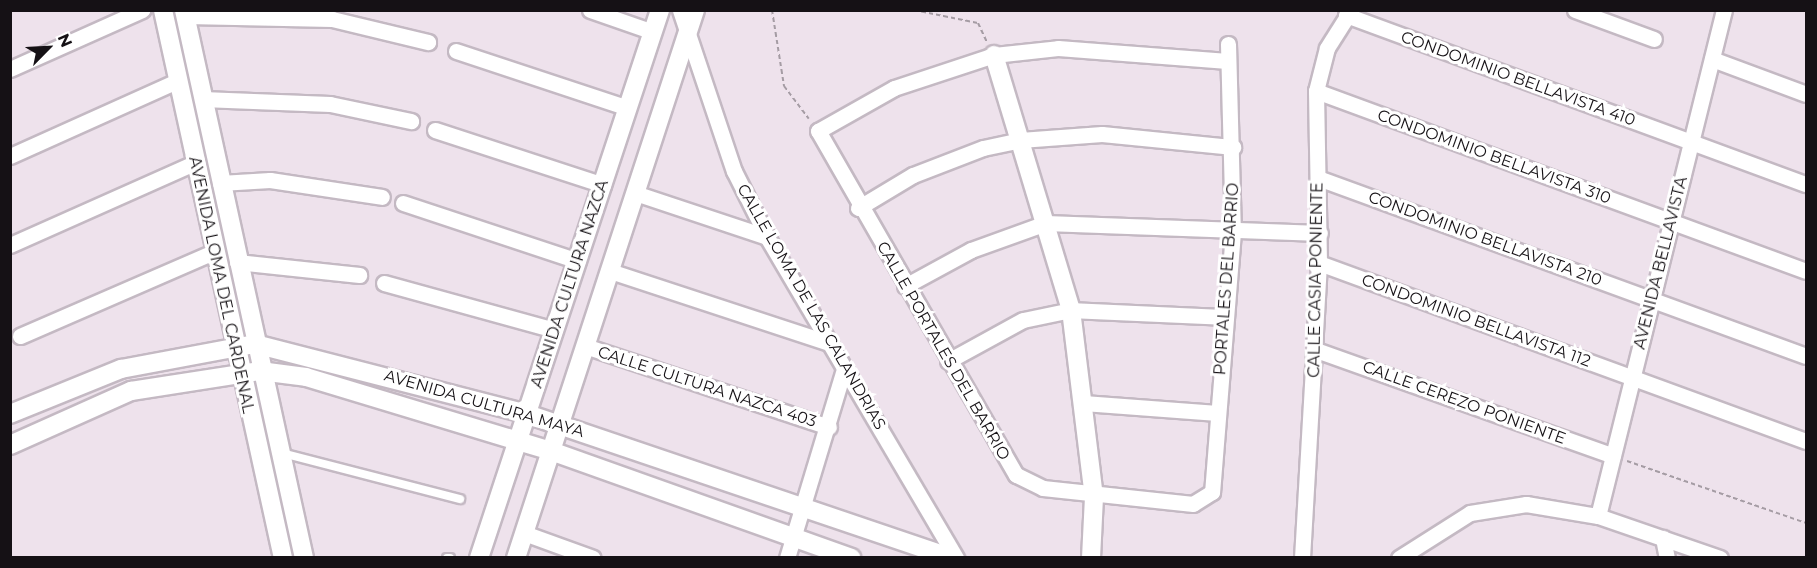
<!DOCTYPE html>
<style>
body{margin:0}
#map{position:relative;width:1817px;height:568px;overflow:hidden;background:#eee2ec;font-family:Montserrat,sans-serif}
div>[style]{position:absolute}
.path>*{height:2px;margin-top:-1px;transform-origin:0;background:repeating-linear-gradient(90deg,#a59ca4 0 4.5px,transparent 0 7.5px)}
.roads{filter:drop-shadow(2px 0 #c4b9c3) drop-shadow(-2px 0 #c4b9c3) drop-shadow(0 2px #c4b9c3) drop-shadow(0 -2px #c4b9c3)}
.service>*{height:8px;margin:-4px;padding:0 4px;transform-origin:4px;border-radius:4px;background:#fff}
.minor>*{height:15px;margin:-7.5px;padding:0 7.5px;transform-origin:7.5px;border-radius:7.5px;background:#fff}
.tertiary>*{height:18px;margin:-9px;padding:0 9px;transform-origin:9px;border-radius:9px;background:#fff}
span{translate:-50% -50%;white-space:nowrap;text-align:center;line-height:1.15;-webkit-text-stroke:6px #fff;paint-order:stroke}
.street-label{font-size:16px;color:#151115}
.frame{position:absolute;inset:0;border:12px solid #151115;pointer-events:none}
.north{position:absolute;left:18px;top:18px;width:60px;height:60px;-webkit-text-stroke:4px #fff;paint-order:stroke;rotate:66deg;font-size:16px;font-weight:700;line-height:24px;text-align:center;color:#151115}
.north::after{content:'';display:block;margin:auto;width:21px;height:27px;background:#151115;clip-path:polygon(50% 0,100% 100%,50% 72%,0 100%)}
</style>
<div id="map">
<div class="path">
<div style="left:772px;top:10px;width:77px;rotate:81deg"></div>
<div style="left:784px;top:86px;width:41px;rotate:52.9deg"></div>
<div style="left:914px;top:10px;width:65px;rotate:11.5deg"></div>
<div style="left:978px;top:23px;width:21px;rotate:65deg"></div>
<div style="left:1627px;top:461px;width:189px;rotate:19.1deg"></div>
</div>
<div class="roads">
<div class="service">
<div style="left:282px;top:453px;width:184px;rotate:14.5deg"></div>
<div style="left:447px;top:558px;width:3px"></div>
</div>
<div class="minor">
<div style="left:590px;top:10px;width:67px;rotate:19.2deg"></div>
<div style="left:680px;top:10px;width:170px;rotate:71.5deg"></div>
<div style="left:734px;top:171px;width:74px;rotate:63.4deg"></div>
<div style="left:767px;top:237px;width:373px;rotate:59.5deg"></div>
<div style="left:1575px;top:10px;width:84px;rotate:20.2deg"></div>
<div style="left:1346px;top:15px;width:490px;rotate:20.2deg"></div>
<div style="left:186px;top:16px;width:146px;rotate:1.2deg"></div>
<div style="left:332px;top:19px;width:99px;rotate:13.5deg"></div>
<div style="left:1228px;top:44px;width:188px;rotate:88.5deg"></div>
<div style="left:1233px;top:232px;width:261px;rotate:94.6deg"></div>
<div style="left:1212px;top:492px;width:22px;rotate:148deg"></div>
<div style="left:1193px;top:504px;width:151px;rotate:-173.9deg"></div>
<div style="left:1043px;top:488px;width:30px;rotate:-154deg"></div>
<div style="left:1016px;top:475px;width:397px;rotate:-119.9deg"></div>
<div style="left:818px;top:131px;width:87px;rotate:-29.5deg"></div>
<div style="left:894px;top:88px;width:105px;rotate:-18.3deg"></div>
<div style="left:994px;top:55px;width:64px;rotate:-6.2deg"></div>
<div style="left:1058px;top:48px;width:170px;rotate:4.4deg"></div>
<div style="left:456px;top:51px;width:181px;rotate:18.3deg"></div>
<div style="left:1712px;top:59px;width:100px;rotate:20.4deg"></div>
<div style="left:10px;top:69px;width:145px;rotate:-24.1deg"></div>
<div style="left:1316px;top:91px;width:522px;rotate:20.17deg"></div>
<div style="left:202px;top:99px;width:128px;rotate:2.2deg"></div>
<div style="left:330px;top:104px;width:83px;rotate:11.9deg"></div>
<div style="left:435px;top:130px;width:177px;rotate:18.1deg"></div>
<div style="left:10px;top:156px;width:183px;rotate:-24.2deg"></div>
<div style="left:1318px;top:178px;width:519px;rotate:20.04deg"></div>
<div style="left:220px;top:183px;width:50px;rotate:-3.4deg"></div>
<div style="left:270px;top:180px;width:113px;rotate:8.6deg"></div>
<div style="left:635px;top:193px;width:139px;rotate:18.4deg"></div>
<div style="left:403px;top:203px;width:184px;rotate:18.3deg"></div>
<div style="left:858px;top:208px;width:64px;rotate:-31deg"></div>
<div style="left:913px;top:175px;width:75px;rotate:-21.1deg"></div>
<div style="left:983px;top:148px;width:38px;rotate:-12deg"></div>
<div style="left:1020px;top:140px;width:82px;rotate:-4.2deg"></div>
<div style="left:1102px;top:134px;width:132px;rotate:5.7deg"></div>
<div style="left:10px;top:245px;width:201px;rotate:-24deg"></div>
<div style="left:237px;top:262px;width:123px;rotate:6.1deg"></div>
<div style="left:1319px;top:263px;width:519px;rotate:20.08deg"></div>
<div style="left:610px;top:271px;width:231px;rotate:18.2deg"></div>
<div style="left:384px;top:283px;width:177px;rotate:15.4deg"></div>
<div style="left:905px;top:286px;width:75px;rotate:-28.6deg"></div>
<div style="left:971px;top:250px;width:80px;rotate:-19.8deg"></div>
<div style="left:1046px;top:223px;width:274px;rotate:2.1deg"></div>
<div style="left:20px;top:336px;width:210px;rotate:-23.5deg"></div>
<div style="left:585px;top:346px;width:257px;rotate:18.4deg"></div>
<div style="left:1316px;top:350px;width:315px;rotate:19.6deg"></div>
<div style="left:948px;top:361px;width:85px;rotate:-28.7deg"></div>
<div style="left:1023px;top:320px;width:49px;rotate:-11.8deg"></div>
<div style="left:1071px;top:310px;width:155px;rotate:2.6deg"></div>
<div style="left:1084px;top:403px;width:133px;rotate:4.3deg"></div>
<div style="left:1598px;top:516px;width:521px;rotate:-76.02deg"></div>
<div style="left:524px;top:533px;width:73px;rotate:19.9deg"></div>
<div style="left:1663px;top:538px;width:20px;rotate:79deg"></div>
<div style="left:787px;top:558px;width:197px;rotate:-73.2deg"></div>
<div style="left:1302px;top:558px;width:295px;rotate:-86.7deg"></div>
<div style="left:1319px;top:263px;width:172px;rotate:-91deg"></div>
<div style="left:1316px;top:91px;width:44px;rotate:-75.7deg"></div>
<div style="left:1327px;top:48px;width:45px;rotate:-57.7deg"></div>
<div style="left:1399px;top:558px;width:84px;rotate:-32.4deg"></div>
<div style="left:1470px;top:513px;width:57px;rotate:-9.1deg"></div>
<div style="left:1526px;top:504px;width:73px;rotate:9.5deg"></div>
<div style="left:1598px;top:516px;width:129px;rotate:19deg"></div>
</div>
<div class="tertiary">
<div style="left:163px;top:10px;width:561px;rotate:77.65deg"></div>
<div style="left:184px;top:10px;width:561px;rotate:77.65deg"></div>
<div style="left:994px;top:55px;width:266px;rotate:73.2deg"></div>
<div style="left:1071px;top:310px;width:188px;rotate:83deg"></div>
<div style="left:1094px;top:497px;width:61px;rotate:92.8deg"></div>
<div style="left:10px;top:414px;width:120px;rotate:-22.1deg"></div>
<div style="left:121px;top:369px;width:136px;rotate:-10.6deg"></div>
<div style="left:255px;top:344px;width:281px;rotate:14.4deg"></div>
<div style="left:527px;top:414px;width:450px;rotate:18.7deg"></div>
<div style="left:10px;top:445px;width:133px;rotate:-24.1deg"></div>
<div style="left:131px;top:391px;width:131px;rotate:-8.8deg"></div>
<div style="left:260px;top:371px;width:46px;rotate:7.4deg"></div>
<div style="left:306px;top:377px;width:256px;rotate:16.8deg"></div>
<div style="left:551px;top:451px;width:319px;rotate:19.6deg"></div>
<div style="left:479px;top:558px;width:577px;rotate:-71.72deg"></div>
<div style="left:516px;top:558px;width:576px;rotate:-71.91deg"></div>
</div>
</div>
<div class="street-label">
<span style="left:1518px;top:79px;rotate:20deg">CONDOMINIO BELLAVISTA 410</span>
<span style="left:1494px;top:157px;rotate:20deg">CONDOMINIO BELLAVISTA 310</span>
<span style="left:1485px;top:239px;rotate:20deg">CONDOMINIO BELLAVISTA 210</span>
<span style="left:1661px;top:263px;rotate:-76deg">AVENIDA BELLAVISTA</span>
<span style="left:1227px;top:279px;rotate:-86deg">PORTALES DEL BARRIO</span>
<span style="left:1316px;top:280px;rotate:-89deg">CALLE CASIA PONIENTE</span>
<span style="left:570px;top:284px;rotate:-72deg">AVENIDA CULTURA NAZCA</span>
<span style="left:221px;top:285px;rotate:78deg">AVENIDA LOMA DEL CARDENAL</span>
<span style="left:811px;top:307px;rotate:60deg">CALLE LOMA DE LAS CALANDRIAS</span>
<span style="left:1476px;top:321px;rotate:20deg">CONDOMINIO BELLAVISTA 112</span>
<span style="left:943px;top:351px;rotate:60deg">CALLE PORTALES DEL BARRIO</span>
<span style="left:707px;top:387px;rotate:18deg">CALLE CULTURA NAZCA 403</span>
<span style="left:1464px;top:403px;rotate:20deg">CALLE CEREZO PONIENTE</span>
<span style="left:484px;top:404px;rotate:16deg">AVENIDA CULTURA MAYA</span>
</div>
<div class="frame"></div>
<div class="north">N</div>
</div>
